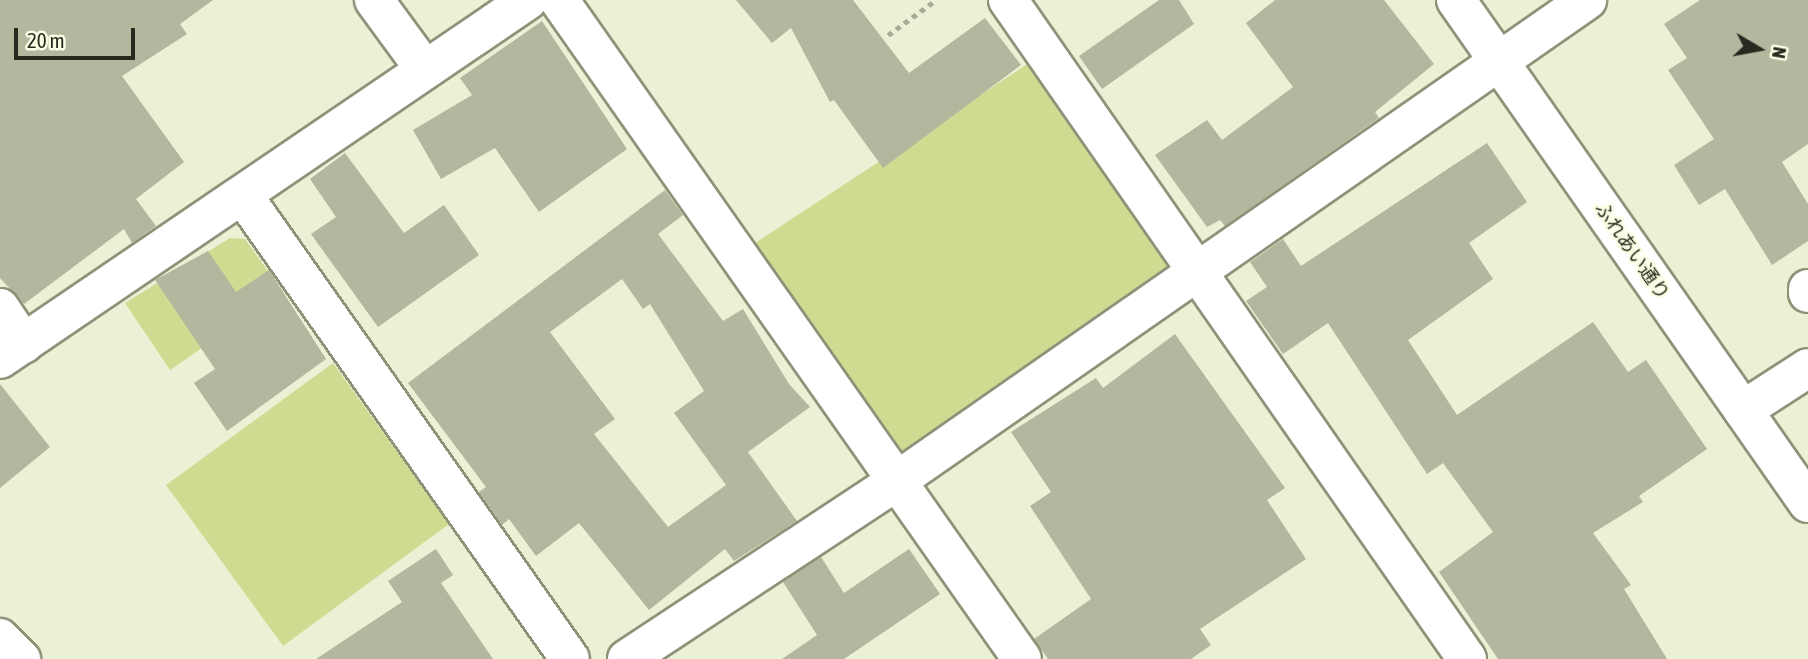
<!DOCTYPE html>
<meta charset="utf-8">
<style>
body{margin:0}
#map{position:relative;width:1808px;height:659px;overflow:hidden;background:#ebf1d5;font-family:"Asap Condensed","Noto Sans JP",sans-serif}
div>[style]{position:absolute}
.green>*{inset:0;background:#d0db92}
.building>*{inset:0;background:#b2b79d}
.path>*{height:4.5px;margin-top:-2.25px;transform-origin:0;background:repeating-linear-gradient(90deg,#a8ac97 0 5px,transparent 0 10px)}
.roads{filter:drop-shadow(2px 0 #8e9279) drop-shadow(-2px 0 #8e9279) drop-shadow(0 2px #8e9279) drop-shadow(0 -2px #8e9279)}
.minor>*{height:38px;margin:-19px;padding:0 19px;transform-origin:19px;border-radius:19px;background:#fff}
span{translate:-50% -50%;white-space:nowrap;text-align:center;line-height:1.15;-webkit-text-stroke:5px #f9fee2;paint-order:stroke}
.street-label{font-size:19px;color:#282a20}
.north{position:absolute;left:1724px;top:14px;width:70px;height:70px;-webkit-text-stroke:5px #f9fee2;paint-order:stroke;rotate:100deg;font-size:19px;font-weight:700;line-height:28px;text-align:center;color:#282a20}
.north::after{content:'';display:block;margin:auto;width:24px;height:32px;background:#282a20;clip-path:polygon(50% 0,100% 100%,50% 72%,0 100%)}
.scale{position:absolute;left:14px;top:28px;width:121px;height:32px;box-sizing:border-box;border:4px solid #282a20;border-top:0;padding-left:9px;font-size:21px;line-height:24px;white-space:nowrap;color:#282a20;-webkit-text-stroke:5px #f9fee2;paint-order:stroke}
</style>
<div id="map">
<div class="green">
<div style="clip-path:polygon(1035px 59px,1167px 249px,1167px 276px,911px 454px,888px 448px,749px 247px)"></div>
<div style="clip-path:polygon(230px 238px,245px 239px,283px 292px,170px 370px,125px 303px)"></div>
<div style="clip-path:polygon(333px 363px,449px 524px,283px 646px,166px 485px)"></div>
</div>
<div class="building">
<div style="clip-path:polygon(0 0,213px 0,180px 24px,187px 34px,122px 76px,184px 162px,136px 199px,156px 226px,132px 243px,124px 229px,24px 304px,0 278px)"></div>
<div style="clip-path:polygon(736px 0,853px 0,909px 73px,985px 18px,1021px 65px,883px 168px,834px 100px,830px 102px,791px 28px,772px 43px)"></div>
<div style="clip-path:polygon(1159px 0,1179px 0,1194px 24px,1102px 89px,1079px 56px)"></div>
<div style="clip-path:polygon(1275px 0,1384px 0,1434px 64px,1375px 112px,1379px 118px,1225px 226px,1220px 220px,1207px 227px,1155px 155px,1207px 120px,1222px 140px,1293px 87px,1246px 23px)"></div>
<div style="clip-path:polygon(1700px 0,1808px 0,1808px 144px,1782px 162px,1808px 204px,1808px 241px,1772px 265px,1725px 189px,1699px 205px,1674px 165px,1714px 139px,1668px 70px,1687px 58px,1664px 24px)"></div>
<div style="clip-path:polygon(542px 21px,627px 149px,539px 212px,495px 148px,441px 179px,413px 130px,472px 95px,460px 78px)"></div>
<div style="clip-path:polygon(1487px 143px,1527px 202px,1469px 243px,1493px 279px,1408px 340px,1457px 415px,1593px 322px,1628px 372px,1646px 360px,1707px 449px,1639px 496px,1643px 502px,1593px 533px,1631px 585px,1624px 589px,1667px 659px,1498px 659px,1439px 572px,1493px 532px,1443px 463px,1427px 474px,1328px 323px,1283px 354px,1246px 301px,1267px 287px,1250px 262px,1283px 239px,1301px 266px)"></div>
<div style="clip-path:polygon(345px 153px,404px 233px,444px 205px,479px 255px,378px 327px,311px 234px,336px 217px,310px 179px)"></div>
<div style="clip-path:polygon(evenodd,665px 190px,683px 215px,658px 234px,723px 321px,743px 309px,789px 384px,810px 407px,748px 452px,797px 521px,734px 561px,725px 549px,649px 610px,579px 523px,536px 556px,509px 519px,502px 525px,479px 492px,486px 487px,408px 383px,665px 190px,622px 279px,643px 309px,650px 304px,704px 391px,674px 413px,726px 485px,668px 527px,594px 434px,615px 419px,550px 332px,622px 279px)"></div>
<div style="clip-path:polygon(208px 251px,236px 292px,269px 270px,326px 359px,227px 431px,194px 383px,215px 369px,155px 280px)"></div>
<div style="clip-path:polygon(1175px 334px,1285px 488px,1267px 500px,1306px 559px,1200px 629px,1211px 645px,1191px 659px,1048px 659px,1034px 639px,1091px 599px,1030px 506px,1051px 492px,1011px 432px,1096px 378px,1103px 388px)"></div>
<div style="clip-path:polygon(0 384px,50px 447px,0 488px)"></div>
<div style="clip-path:polygon(436px 549px,453px 575px,441px 583px,493px 659px,316px 659px,402px 602px,388px 581px)"></div>
<div style="clip-path:polygon(909px 549px,940px 594px,844px 659px,782px 659px,817px 635px,783px 582px,821px 557px,844px 593px)"></div>
</div>
<div class="path">
<div style="left:888px;top:35px;width:59px;rotate:-36.1deg"></div>
</div>
<div class="roads">
<div class="minor">
<div style="left:374px;top:0;width:83px;rotate:53.8deg"></div>
<div style="left:559px;top:0;width:805px;rotate:54.91deg"></div>
<div style="left:1008px;top:0;width:803px;rotate:55.14deg"></div>
<div style="left:1456px;top:0;width:614px;rotate:55.02deg"></div>
<div style="left:244px;top:197px;width:565px;rotate:54.79deg"></div>
<div style="left:1808px;top:289px;width:4px;rotate:90deg"></div>
<div style="left:0;top:308px;width:43px;rotate:56.3deg"></div>
<div style="left:0;top:359px;width:638px;rotate:-34.21deg"></div>
<div style="left:1743px;top:410px;width:77px;rotate:-32.9deg"></div>
<div style="left:0;top:638px;width:30px;rotate:45deg"></div>
<div style="left:627px;top:659px;width:325px;rotate:-33.4deg"></div>
<div style="left:898px;top:480px;width:840px;rotate:-34.86deg"></div>
</div>
</div>
<div class="street-label">
<span style="left:1632px;top:251px;rotate:55deg">ふれあい通り</span>
</div>
<div class="north">N</div>
<div class="scale">20 m</div>
</div>
